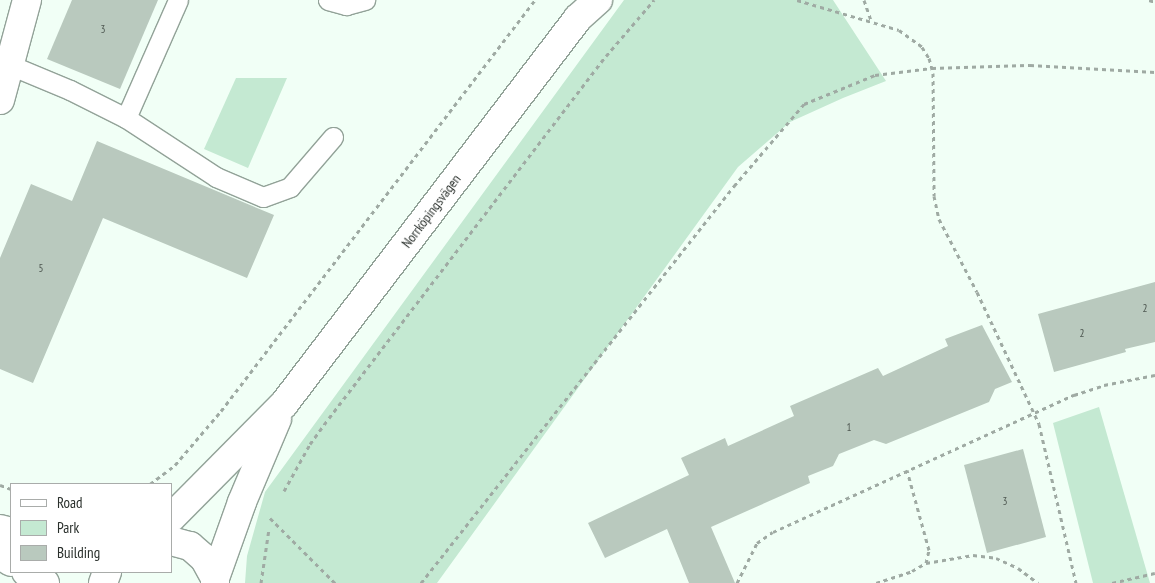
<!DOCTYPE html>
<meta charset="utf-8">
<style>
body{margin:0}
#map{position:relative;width:1155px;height:583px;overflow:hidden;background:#f1fff6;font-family:"PT Sans Narrow",sans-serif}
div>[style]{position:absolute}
.green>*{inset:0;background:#c4e9d2}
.building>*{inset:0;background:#b9c9be}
.path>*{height:3px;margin-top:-1.5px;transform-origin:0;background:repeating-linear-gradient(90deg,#9faaa3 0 4px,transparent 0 8px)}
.roads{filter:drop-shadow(1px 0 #92a298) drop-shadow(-1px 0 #92a298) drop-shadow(0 1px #92a298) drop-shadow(0 -1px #92a298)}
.service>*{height:19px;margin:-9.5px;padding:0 9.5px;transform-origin:9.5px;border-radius:9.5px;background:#fff}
.minor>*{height:28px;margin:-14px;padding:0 14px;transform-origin:14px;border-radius:14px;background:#fff}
.secondary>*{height:28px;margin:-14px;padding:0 14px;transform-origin:14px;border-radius:14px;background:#fff}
span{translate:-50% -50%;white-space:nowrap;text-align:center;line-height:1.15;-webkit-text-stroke:4px #fff;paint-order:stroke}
.number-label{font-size:11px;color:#4d5650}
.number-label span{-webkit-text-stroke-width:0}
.street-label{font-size:14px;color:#292f2b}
.legend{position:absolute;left:10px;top:483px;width:162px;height:90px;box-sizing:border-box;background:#fff;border:1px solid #a9acaa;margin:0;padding:6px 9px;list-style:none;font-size:15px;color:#292f2b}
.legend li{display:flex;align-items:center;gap:10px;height:25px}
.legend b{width:25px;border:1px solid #a9acaa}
</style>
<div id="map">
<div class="green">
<div style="clip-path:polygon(624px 0,833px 0,886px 81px,843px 98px,790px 122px,738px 167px,437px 583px,245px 583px,247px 556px,265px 492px)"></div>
<div style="clip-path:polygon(236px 78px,287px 78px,248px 168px,204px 149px)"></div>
<div style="clip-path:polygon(1099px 407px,1150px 583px,1093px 583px,1053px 423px)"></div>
</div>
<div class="building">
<div style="clip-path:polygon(72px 0,158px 0,120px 89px,47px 59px)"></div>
<div style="clip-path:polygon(97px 141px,274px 215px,247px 278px,103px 218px,33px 383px,0 369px,0 258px,31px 184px,72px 201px)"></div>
<div style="clip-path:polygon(1155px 282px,1155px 342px,1125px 349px,1126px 352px,1054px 372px,1038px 314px)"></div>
<div style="clip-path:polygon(982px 325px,1012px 382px,995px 389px,989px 402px,886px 444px,874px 440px,839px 454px,833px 466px,808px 476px,810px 483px,711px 527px,735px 583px,689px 583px,667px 529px,605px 558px,588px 523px,689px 475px,681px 458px,725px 438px,728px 446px,794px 416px,790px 406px,878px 368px,883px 376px,948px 346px,945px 339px)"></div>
<div style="clip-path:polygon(1023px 449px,1046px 537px,987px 553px,964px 465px)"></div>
</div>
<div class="path">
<div style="left:797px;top:0;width:106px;rotate:16.4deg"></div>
<div style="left:899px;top:30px;width:29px;rotate:36deg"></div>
<div style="left:922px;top:47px;width:13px;rotate:58deg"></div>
<div style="left:929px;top:58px;width:16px;rotate:75deg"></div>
<div style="left:933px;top:73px;width:123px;rotate:89.5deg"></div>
<div style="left:934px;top:196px;width:24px;rotate:78deg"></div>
<div style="left:939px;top:219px;width:82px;rotate:62.5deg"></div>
<div style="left:977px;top:292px;width:146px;rotate:64.8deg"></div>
<div style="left:1039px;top:424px;width:163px;rotate:76.9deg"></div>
<div style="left:864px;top:0;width:21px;rotate:71deg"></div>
<div style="left:1149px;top:0;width:6px;rotate:18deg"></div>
<div style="left:150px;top:484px;width:31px;rotate:-37deg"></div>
<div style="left:175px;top:465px;width:71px;rotate:-49.6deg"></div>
<div style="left:221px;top:411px;width:517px;rotate:-52.62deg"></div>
<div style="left:0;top:485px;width:12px;rotate:20deg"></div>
<div style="left:284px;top:491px;width:54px;rotate:-61deg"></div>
<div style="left:310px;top:444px;width:32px;rotate:-54deg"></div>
<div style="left:329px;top:418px;width:456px;rotate:-52.6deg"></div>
<div style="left:606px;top:56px;width:74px;rotate:-49.4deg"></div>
<div style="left:270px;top:518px;width:92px;rotate:45deg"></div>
<div style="left:926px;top:563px;width:48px;rotate:-9.7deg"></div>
<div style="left:973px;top:555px;width:23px;rotate:7deg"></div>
<div style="left:996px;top:558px;width:24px;rotate:24deg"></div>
<div style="left:1018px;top:568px;width:25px;rotate:37deg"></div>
<div style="left:261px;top:583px;width:55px;rotate:-81.6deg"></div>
<div style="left:421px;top:583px;width:506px;rotate:-51.75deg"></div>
<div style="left:734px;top:186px;width:108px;rotate:-49.5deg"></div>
<div style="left:804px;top:104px;width:77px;rotate:-22.2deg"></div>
<div style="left:875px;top:75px;width:57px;rotate:-7deg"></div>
<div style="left:932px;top:68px;width:98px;rotate:-1.8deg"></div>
<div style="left:1030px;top:65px;width:125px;rotate:3.2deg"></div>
<div style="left:737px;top:583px;width:45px;rotate:-63.4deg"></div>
<div style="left:757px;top:543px;width:19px;rotate:-35deg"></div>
<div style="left:773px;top:532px;width:331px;rotate:-24.5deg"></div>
<div style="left:1074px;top:395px;width:32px;rotate:-18deg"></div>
<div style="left:1104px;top:385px;width:52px;rotate:-11.1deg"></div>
<div style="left:876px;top:583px;width:38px;rotate:-18deg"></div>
<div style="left:912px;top:571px;width:16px;rotate:-30deg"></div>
<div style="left:926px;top:563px;width:13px;rotate:-77deg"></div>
<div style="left:929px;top:550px;width:83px;rotate:-105.4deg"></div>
<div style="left:1112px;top:583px;width:44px;rotate:-13.1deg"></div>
</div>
<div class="roads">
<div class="service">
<div style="left:328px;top:0;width:19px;rotate:16deg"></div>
<div style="left:346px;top:5px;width:20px;rotate:-15deg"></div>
<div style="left:10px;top:65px;width:65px;rotate:22.6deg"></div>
<div style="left:70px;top:90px;width:63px;rotate:26.6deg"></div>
<div style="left:126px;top:118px;width:108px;rotate:33.2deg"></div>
<div style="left:216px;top:177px;width:51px;rotate:23.1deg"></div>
<div style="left:263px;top:197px;width:29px;rotate:-20deg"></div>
<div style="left:290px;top:187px;width:66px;rotate:-49.3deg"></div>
<div style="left:126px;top:118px;width:129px;rotate:-66.2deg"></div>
</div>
<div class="minor">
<div style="left:0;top:100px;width:104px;rotate:-74.9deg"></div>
</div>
<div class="secondary">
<div style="left:171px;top:518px;width:161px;rotate:-45.3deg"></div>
<div style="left:284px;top:404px;width:485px;rotate:-52.7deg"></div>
<div style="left:578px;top:18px;width:27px;rotate:-42deg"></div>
<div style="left:0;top:529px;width:11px;rotate:15deg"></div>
<div style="left:171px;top:541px;width:20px;rotate:15deg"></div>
<div style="left:190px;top:546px;width:18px;rotate:41deg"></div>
<div style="left:204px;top:558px;width:23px;rotate:61deg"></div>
<div style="left:215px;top:578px;width:5px;rotate:90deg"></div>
<div style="left:0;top:555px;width:13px;rotate:32deg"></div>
<div style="left:26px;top:572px;width:22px;rotate:30deg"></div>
<div style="left:215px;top:578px;width:81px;rotate:-70.4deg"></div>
<div style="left:242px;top:502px;width:90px;rotate:-67.1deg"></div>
<div style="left:103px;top:583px;width:12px;rotate:-70deg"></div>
</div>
</div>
<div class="number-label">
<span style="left:103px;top:29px">3</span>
<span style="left:41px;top:268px">5</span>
<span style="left:1145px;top:308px">2</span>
<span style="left:1082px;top:333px">2</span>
<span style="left:849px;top:427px">1</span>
<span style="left:1005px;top:501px">3</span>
</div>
<div class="street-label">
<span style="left:431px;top:211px;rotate:-53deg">Norrköpingsvägen</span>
</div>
<ul class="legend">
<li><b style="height:6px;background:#fff"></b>Road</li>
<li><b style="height:14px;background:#c4e9d2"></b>Park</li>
<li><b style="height:14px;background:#b9c9be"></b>Building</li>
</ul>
</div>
